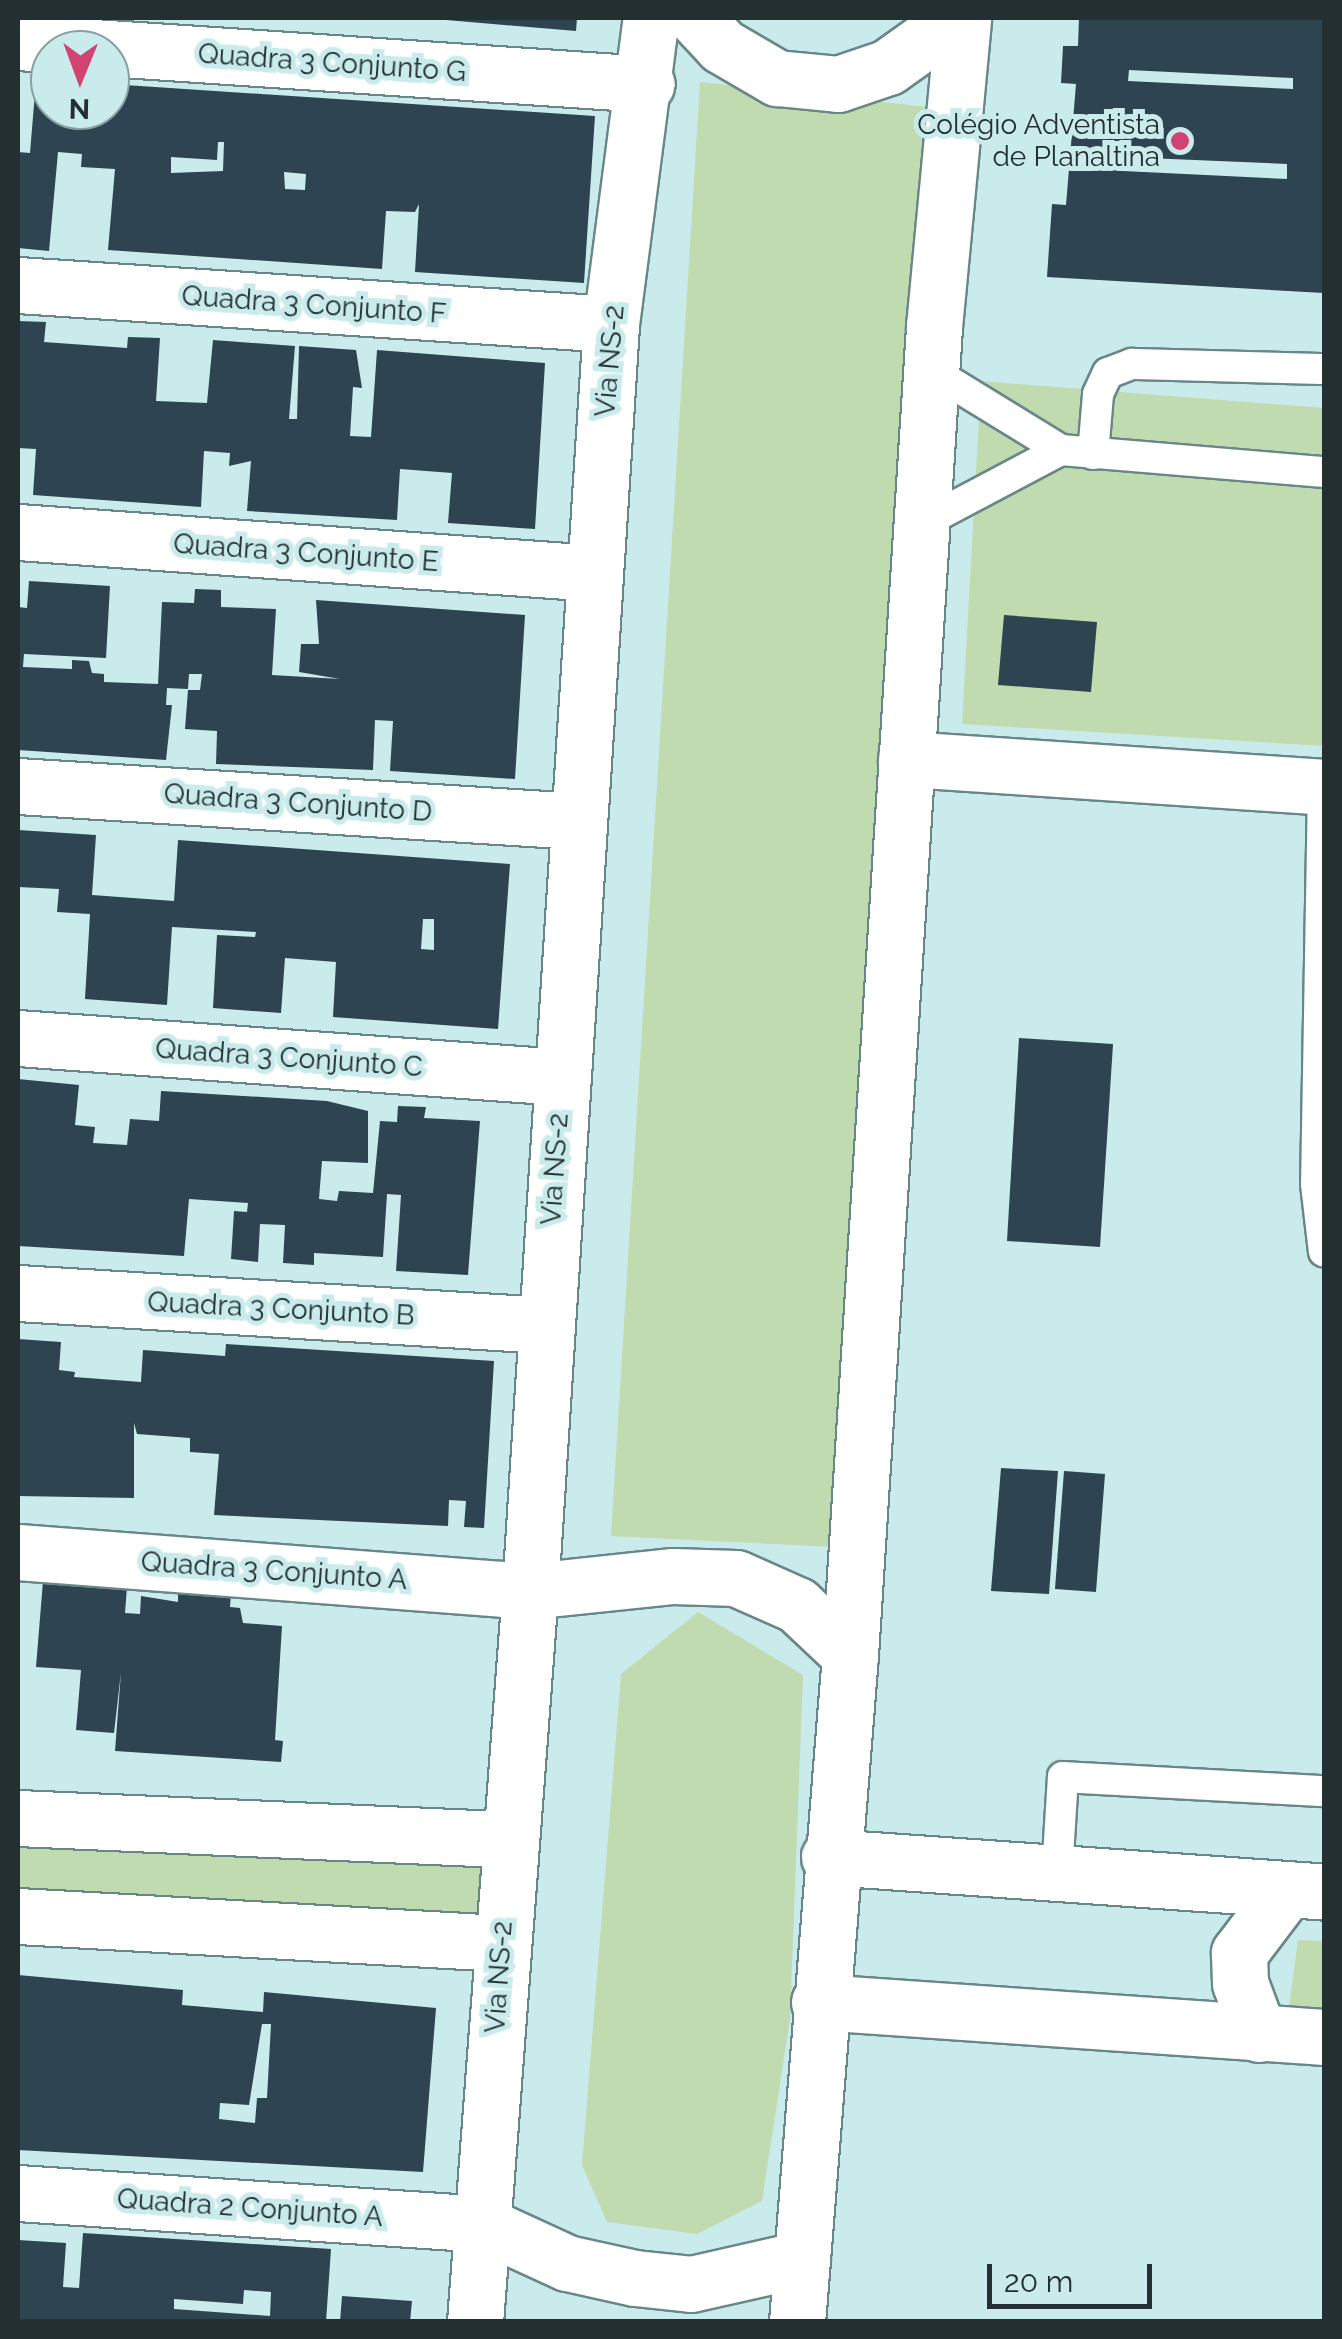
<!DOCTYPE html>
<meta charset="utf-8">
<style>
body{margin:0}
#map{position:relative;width:1342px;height:2339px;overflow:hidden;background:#caebec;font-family:Raleway,sans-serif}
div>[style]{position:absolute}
.green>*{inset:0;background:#c1dbb0}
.building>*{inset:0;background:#2e4450}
.roads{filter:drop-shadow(2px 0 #698788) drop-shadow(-2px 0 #698788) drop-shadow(0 2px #698788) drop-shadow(0 -2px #698788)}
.lane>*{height:30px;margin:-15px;padding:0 15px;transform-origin:15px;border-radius:15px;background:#fff}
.street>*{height:55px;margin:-27.5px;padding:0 27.5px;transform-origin:27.5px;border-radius:27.5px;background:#fff}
.secondary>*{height:55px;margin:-27.5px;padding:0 27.5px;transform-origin:27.5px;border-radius:27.5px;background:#fff}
.dots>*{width:28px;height:28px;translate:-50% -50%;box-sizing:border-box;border:5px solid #caebec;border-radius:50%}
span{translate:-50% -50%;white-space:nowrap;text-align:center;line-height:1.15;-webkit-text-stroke:10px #caebec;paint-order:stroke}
.street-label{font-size:28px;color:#232f30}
.poi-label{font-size:28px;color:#232f30}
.right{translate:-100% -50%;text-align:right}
.frame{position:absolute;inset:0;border:20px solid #232f30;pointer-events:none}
.north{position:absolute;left:30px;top:30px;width:100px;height:100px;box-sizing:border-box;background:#caebec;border:2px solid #87a0a1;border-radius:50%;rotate:181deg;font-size:28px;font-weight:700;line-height:40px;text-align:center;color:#232f30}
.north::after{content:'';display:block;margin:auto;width:35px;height:45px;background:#d14471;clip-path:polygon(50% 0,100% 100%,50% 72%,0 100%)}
.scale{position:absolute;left:987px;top:2264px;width:165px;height:45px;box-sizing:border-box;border:5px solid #232f30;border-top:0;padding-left:12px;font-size:30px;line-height:35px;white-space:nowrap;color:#232f30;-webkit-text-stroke:8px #caebec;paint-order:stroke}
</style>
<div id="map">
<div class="green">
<div style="clip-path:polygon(700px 82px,937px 108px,836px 1547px,611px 1536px)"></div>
<div style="clip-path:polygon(981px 381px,1324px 408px,1324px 746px,962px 724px)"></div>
<div style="clip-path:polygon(698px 1612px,803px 1675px,790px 2019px,762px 2201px,697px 2234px,607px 2222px,582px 2165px,621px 1674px)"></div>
<div style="clip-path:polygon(18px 1836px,491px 1857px,487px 1925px,18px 1896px)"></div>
<div style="clip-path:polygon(1298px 1940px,1324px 1941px,1324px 2008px,1289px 2006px)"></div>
</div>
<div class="building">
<div style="clip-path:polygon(423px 18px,577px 18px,576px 31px)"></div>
<div style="clip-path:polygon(evenodd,1079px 18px,1324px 18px,1324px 293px,1047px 277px,1052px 204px,1066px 205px,1076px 84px,1061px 83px,1063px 46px,1078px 46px,1079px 18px,1129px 70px,1293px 78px,1293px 89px,1128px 81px,1129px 70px,1079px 18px,1123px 157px,1287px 164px,1287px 179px,1123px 171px,1123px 157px)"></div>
<div style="clip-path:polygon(evenodd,36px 80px,50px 80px,50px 110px,110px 110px,110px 84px,595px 116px,584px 283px,415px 272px,419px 204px,415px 212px,386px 211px,382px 269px,108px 250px,115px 169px,81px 167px,82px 154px,58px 152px,49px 251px,18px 248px,18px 152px,30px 153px,36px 80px,218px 142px,224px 142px,223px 171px,171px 173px,171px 157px,217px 160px,218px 142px,36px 80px,284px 172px,306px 174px,305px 190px,285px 189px,284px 172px)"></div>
<div style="clip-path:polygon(18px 321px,46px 322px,44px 342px,127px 348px,128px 337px,160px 338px,156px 401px,207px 403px,213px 340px,295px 346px,289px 419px,297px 419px,299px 346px,356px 350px,362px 388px,353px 387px,350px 436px,371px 437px,377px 350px,545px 363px,535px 529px,448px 523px,452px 473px,400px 469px,397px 520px,247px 511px,251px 461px,229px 466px,230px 453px,204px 451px,201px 507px,33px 495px,36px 449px,18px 448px)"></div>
<div style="clip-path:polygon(29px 581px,110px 586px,106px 658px,24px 654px,23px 667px,72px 669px,72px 660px,89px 661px,92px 673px,104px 674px,104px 682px,158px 684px,162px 602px,194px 603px,195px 589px,221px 590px,221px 607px,276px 609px,272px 675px,340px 679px,299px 672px,301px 644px,319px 644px,316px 600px,525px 615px,515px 779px,390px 771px,393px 721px,375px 720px,373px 770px,216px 764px,217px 731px,185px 729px,188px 690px,200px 690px,202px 674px,189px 674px,188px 689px,167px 688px,166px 705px,172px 705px,166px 760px,18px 750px,18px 607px,27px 608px)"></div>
<div style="clip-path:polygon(1004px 615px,1097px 622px,1091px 692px,998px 685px)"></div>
<div style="clip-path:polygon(evenodd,18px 830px,96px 835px,92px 895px,174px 901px,178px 840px,510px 864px,498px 1029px,333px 1017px,336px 962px,285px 958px,281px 1013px,213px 1008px,217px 935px,255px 937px,256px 932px,172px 927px,167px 1005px,85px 999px,90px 914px,57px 912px,59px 889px,18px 887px,18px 830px,423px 919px,434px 919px,434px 950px,421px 949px,423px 919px)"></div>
<div style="clip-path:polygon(1019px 1038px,1113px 1044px,1100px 1247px,1007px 1241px)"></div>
<div style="clip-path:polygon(18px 1079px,79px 1085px,75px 1125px,95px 1127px,93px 1143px,127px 1145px,130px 1119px,159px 1121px,161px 1091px,327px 1101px,368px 1111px,368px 1163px,322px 1161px,319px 1199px,337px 1201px,339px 1191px,373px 1193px,380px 1121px,397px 1122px,398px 1106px,426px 1107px,424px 1118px,480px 1121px,468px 1275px,396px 1271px,401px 1195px,387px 1194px,383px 1257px,314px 1253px,314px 1265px,283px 1263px,285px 1225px,260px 1224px,258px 1262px,231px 1259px,234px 1211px,247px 1212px,248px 1203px,189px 1199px,184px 1256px,18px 1246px)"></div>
<div style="clip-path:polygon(18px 1339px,61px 1342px,59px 1370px,75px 1372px,74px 1377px,141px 1382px,143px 1350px,225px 1356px,226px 1344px,494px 1361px,484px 1528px,464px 1527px,466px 1501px,449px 1500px,448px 1526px,214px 1515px,219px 1454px,190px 1452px,190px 1438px,137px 1434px,134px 1423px,134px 1498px,18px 1496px)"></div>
<div style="clip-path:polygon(1001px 1468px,1058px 1471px,1049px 1594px,991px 1591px)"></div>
<div style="clip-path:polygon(1064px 1471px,1105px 1474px,1096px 1592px,1055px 1589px)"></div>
<div style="clip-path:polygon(43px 1581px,127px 1587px,125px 1613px,140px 1614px,141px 1596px,178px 1602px,178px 1590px,231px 1593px,230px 1607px,240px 1608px,243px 1623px,282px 1626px,275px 1740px,283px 1741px,281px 1762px,115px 1751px,121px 1672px,114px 1733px,76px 1730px,81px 1670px,36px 1667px)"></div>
<div style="clip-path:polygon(evenodd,18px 1975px,183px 1990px,182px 2005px,263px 2012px,264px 1992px,436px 2008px,423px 2172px,18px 2150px,18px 1975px,262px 2024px,271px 2024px,267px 2098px,257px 2098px,255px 2123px,219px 2119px,220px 2103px,249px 2105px,262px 2024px)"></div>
<div style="clip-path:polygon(evenodd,83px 2233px,331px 2249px,326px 2322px,18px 2322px,18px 2240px,66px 2243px,63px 2287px,79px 2288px,83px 2233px,244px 2290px,271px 2292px,270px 2316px,174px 2309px,174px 2299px,243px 2304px,244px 2290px)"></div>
<div style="clip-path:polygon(342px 2296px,412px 2301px,410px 2322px,340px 2322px)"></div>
</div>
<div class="roads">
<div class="lane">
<div style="left:932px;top:371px;width:151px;rotate:31.5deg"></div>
<div style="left:1061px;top:450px;width:264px;rotate:4.8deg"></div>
<div style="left:1093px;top:454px;width:60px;rotate:-85.2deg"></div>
<div style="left:1098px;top:394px;width:23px;rotate:-65deg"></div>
<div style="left:1108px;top:373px;width:26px;rotate:-21deg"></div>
<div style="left:1132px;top:364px;width:192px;rotate:1.5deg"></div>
<div style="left:921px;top:524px;width:158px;rotate:-27.9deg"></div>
<div style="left:1323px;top:787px;width:397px;rotate:91deg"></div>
<div style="left:1316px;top:1184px;width:68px;rotate:83.3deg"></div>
<div style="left:1057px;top:1872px;width:95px;rotate:-86.4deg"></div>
<div style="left:1063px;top:1777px;width:261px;rotate:3.1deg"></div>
</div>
<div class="street">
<div style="left:18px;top:42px;width:630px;rotate:3.82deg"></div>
<div style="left:18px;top:285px;width:594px;rotate:3.76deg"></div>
<div style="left:18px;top:532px;width:577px;rotate:4.07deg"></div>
<div style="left:906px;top:759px;width:419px;rotate:3.8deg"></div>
<div style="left:18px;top:786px;width:561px;rotate:3.58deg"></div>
<div style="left:18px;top:1038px;width:544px;rotate:4.11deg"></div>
<div style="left:18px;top:1293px;width:528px;rotate:3.47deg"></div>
<div style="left:18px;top:1552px;width:513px;rotate:4.36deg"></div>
<div style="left:18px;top:2193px;width:465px;rotate:3.8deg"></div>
</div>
<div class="secondary">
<div style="left:696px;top:18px;width:38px;rotate:47deg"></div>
<div style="left:722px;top:46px;width:64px;rotate:30.2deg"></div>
<div style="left:777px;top:78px;width:61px;rotate:5.6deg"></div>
<div style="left:838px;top:84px;width:53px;rotate:-18.8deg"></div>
<div style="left:888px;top:67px;width:85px;rotate:-35.4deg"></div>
<div style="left:530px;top:1591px;width:144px;rotate:-6deg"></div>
<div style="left:673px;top:1576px;width:63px;rotate:1.8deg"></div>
<div style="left:736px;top:1578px;width:67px;rotate:23.9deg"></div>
<div style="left:797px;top:1605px;width:73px;rotate:43.3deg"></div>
<div style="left:18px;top:1818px;width:490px;rotate:2.5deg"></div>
<div style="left:829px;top:1857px;width:496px;rotate:4deg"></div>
<div style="left:18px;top:1916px;width:484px;rotate:3.2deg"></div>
<div style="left:819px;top:2002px;width:506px;rotate:3.96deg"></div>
<div style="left:1259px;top:2034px;width:54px;rotate:-110.4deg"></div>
<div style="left:1240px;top:1983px;width:30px;rotate:-92deg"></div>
<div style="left:1239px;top:1953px;width:78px;rotate:-52.8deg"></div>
<div style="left:482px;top:2224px;width:94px;rotate:24.6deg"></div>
<div style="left:567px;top:2263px;width:70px;rotate:12.4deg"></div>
<div style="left:635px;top:2278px;width:56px;rotate:6.1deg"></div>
<div style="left:691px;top:2284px;width:114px;rotate:-12.7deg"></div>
<div style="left:475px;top:2322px;width:733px;rotate:-85.7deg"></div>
<div style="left:530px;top:1591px;width:1270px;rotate:-86.34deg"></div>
<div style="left:611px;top:324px;width:309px;rotate:-82.6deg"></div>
<div style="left:797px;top:2322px;width:669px;rotate:-85.46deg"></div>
<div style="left:850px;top:1655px;width:1331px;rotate:-86.38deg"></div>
<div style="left:934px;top:327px;width:310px;rotate:-84.6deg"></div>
</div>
</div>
<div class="dots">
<div style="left:1180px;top:141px;background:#d14471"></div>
</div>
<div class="street-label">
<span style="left:332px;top:63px;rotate:4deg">Quadra 3 Conjunto G</span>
<span style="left:314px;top:305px;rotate:4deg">Quadra 3 Conjunto F</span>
<span style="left:610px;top:361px;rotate:-85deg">Via NS-2</span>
<span style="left:306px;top:553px;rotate:4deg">Quadra 3 Conjunto E</span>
<span style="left:298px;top:803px;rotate:4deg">Quadra 3 Conjunto D</span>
<span style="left:289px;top:1058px;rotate:4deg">Quadra 3 Conjunto C</span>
<span style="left:555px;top:1169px;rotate:-86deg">Via NS-2</span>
<span style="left:281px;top:1309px;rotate:3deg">Quadra 3 Conjunto B</span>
<span style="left:274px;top:1571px;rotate:4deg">Quadra 3 Conjunto A</span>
<span style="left:499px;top:1977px;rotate:-86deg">Via NS-2</span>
<span style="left:250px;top:2208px;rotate:4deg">Quadra 2 Conjunto A</span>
</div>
<div class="poi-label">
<span class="right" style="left:1160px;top:141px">Colégio Adventista<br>de Planaltina</span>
</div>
<div class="frame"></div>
<div class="north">N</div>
<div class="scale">20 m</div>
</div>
